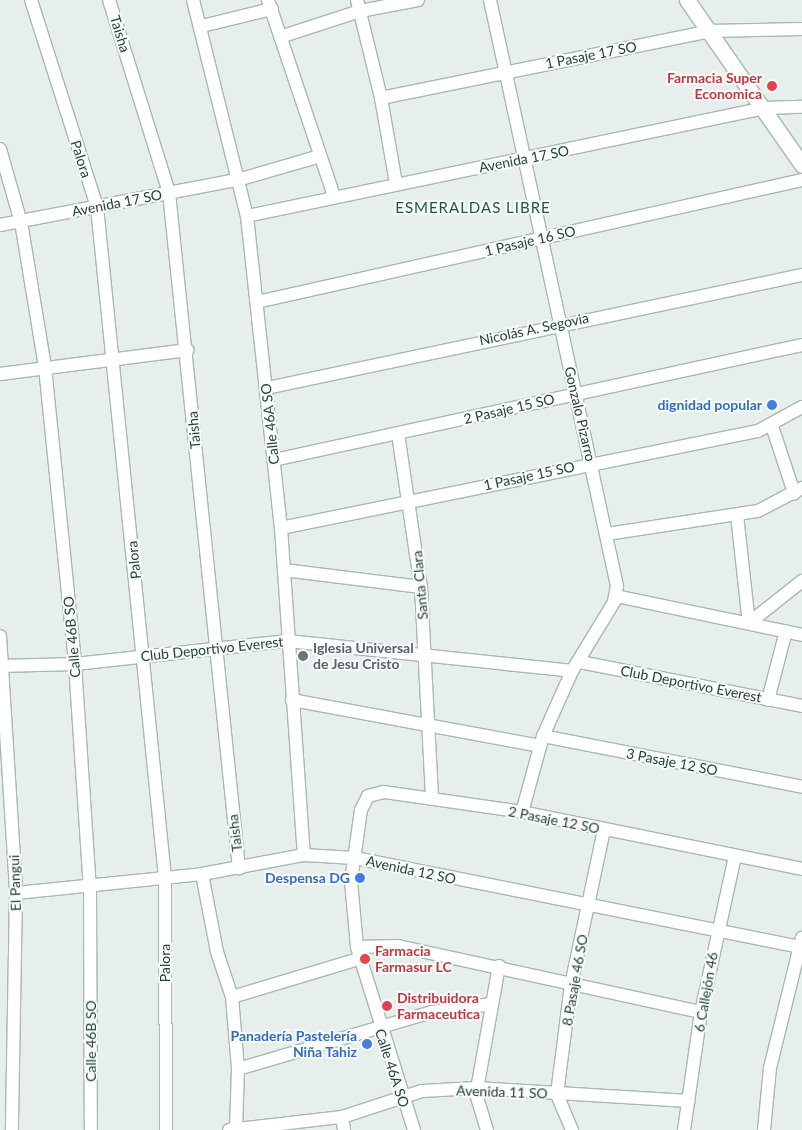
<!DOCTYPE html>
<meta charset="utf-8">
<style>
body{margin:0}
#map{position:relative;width:802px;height:1130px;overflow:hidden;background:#e6efeb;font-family:Lato,sans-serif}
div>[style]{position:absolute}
.roads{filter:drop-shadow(1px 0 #a8b8b2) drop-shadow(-1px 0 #a8b8b2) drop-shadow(0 1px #a8b8b2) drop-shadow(0 -1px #a8b8b2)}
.minor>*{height:12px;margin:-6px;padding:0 6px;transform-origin:6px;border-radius:6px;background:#fff}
.tertiary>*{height:15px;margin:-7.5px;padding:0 7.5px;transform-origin:7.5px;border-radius:7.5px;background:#fff}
.dots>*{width:14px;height:14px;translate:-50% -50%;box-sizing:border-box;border:2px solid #f7fbf9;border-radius:50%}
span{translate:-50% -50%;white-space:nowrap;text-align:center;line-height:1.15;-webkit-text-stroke:4px #f7fbf9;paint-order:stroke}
.street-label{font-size:14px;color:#24423a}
.health-label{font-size:14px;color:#be3a42;font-weight:700}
.right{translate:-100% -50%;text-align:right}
.left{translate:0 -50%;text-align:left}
.shop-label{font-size:14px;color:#366cbe;font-weight:700}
.worship-label{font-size:14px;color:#5b616d;font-weight:700}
.neighbourhood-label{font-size:15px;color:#1f5548;letter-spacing:1px}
</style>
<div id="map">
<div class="roads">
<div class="minor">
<div style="left:31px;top:0;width:217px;rotate:72.3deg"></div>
<div style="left:97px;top:207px;width:674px;rotate:84.21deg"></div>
<div style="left:165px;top:878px;width:252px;rotate:89.8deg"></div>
<div style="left:109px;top:0;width:202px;rotate:72.7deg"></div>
<div style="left:169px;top:193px;width:679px;rotate:84.08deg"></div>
<div style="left:193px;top:0;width:223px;rotate:76deg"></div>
<div style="left:247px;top:216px;width:314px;rotate:83.8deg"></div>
<div style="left:281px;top:528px;width:328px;rotate:86deg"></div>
<div style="left:268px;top:0;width:207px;rotate:71.4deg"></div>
<div style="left:357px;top:0;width:101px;rotate:76.2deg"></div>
<div style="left:381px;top:98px;width:86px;rotate:80deg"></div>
<div style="left:490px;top:0;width:600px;rotate:77.77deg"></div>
<div style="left:617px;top:586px;width:16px;rotate:101deg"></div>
<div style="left:614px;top:602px;width:81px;rotate:121.3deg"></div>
<div style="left:572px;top:671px;width:71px;rotate:114deg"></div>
<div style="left:543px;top:736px;width:79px;rotate:105.4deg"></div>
<div style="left:202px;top:26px;width:72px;rotate:-13.7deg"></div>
<div style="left:280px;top:37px;width:84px;rotate:-18deg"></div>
<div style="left:360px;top:11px;width:59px;rotate:-10.7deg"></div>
<div style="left:381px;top:98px;width:336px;rotate:-11.5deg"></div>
<div style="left:710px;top:31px;width:92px;rotate:-1.2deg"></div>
<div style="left:0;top:149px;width:76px;rotate:74deg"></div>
<div style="left:21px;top:222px;width:147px;rotate:80.6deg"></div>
<div style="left:45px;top:367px;width:299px;rotate:84.2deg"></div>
<div style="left:75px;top:664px;width:224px;rotate:86.2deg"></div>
<div style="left:90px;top:887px;width:243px;rotate:89.8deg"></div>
<div style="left:247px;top:216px;width:529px;rotate:-11.78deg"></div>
<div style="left:765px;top:108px;width:37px;rotate:-2deg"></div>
<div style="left:0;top:225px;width:245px;rotate:-10.8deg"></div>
<div style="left:241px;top:179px;width:82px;rotate:-16.2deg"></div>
<div style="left:257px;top:302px;width:558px;rotate:-12.62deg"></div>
<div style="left:0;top:374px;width:189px;rotate:-7.3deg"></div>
<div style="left:267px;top:388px;width:547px;rotate:-11.93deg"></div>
<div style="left:772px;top:426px;width:71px;rotate:71.8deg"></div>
<div style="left:398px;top:434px;width:155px;rotate:81.5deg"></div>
<div style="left:421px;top:587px;width:212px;rotate:87deg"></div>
<div style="left:274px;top:460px;width:540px;rotate:-12.29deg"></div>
<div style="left:737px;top:515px;width:109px;rotate:83.7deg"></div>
<div style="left:281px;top:528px;width:487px;rotate:-11.5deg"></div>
<div style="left:758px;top:431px;width:50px;rotate:-28.6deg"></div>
<div style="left:607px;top:534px;width:153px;rotate:-8.7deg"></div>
<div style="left:758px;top:511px;width:50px;rotate:-27.6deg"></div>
<div style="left:284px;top:570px;width:138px;rotate:7.1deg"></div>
<div style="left:616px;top:596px;width:190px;rotate:11.8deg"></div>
<div style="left:749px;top:623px;width:68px;rotate:-38.4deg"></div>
<div style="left:0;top:636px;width:257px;rotate:86.4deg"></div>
<div style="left:16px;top:893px;width:237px;rotate:91deg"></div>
<div style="left:580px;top:662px;width:226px;rotate:11.2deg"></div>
<div style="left:0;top:666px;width:75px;rotate:-1.5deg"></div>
<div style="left:75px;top:664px;width:214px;rotate:-6.2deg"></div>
<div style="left:288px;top:641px;width:286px;rotate:6deg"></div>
<div style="left:292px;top:700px;width:252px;rotate:10.5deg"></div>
<div style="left:768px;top:700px;width:71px;rotate:-75.4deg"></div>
<div style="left:543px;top:736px;width:264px;rotate:11.1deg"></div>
<div style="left:202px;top:874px;width:79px;rotate:79.1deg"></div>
<div style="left:217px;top:952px;width:47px;rotate:71.6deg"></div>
<div style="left:232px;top:997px;width:72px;rotate:85.2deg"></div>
<div style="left:238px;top:1069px;width:61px;rotate:91.9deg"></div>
<div style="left:16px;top:893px;width:187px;rotate:-5.8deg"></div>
<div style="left:202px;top:874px;width:104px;rotate:-10.6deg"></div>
<div style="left:304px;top:855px;width:51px;rotate:3.4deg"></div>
<div style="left:355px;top:858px;width:456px;rotate:11.3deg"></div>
<div style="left:357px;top:947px;width:41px;rotate:-1.4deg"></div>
<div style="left:398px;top:946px;width:310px;rotate:12.3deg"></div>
<div style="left:232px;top:997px;width:133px;rotate:-16.7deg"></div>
<div style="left:238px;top:1069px;width:202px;rotate:-16.4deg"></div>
<div style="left:432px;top:1012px;width:60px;rotate:-7.7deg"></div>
<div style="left:342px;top:1117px;width:13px;rotate:81deg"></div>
<div style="left:229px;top:1130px;width:114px;rotate:-6.6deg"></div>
<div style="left:342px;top:1117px;width:84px;rotate:-18deg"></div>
<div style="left:422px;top:1091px;width:54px;rotate:-3.2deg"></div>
<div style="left:476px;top:1088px;width:213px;rotate:3.5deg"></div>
<div style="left:414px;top:1130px;width:192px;rotate:-107.3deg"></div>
<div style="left:357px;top:947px;width:66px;rotate:-95.2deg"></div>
<div style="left:351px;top:881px;width:72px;rotate:-82deg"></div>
<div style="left:361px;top:810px;width:16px;rotate:-63deg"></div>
<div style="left:368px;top:796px;width:16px;rotate:-14deg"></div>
<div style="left:384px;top:792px;width:139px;rotate:8.2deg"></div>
<div style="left:522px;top:812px;width:286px;rotate:11.5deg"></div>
<div style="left:487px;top:1130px;width:37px;rotate:-107deg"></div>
<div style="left:476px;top:1095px;width:131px;rotate:-79.9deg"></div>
<div style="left:572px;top:1130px;width:39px;rotate:-113deg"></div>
<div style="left:557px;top:1094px;width:110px;rotate:-82.7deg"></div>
<div style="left:571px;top:985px;width:158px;rotate:-78deg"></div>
<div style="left:684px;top:1130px;width:119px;rotate:-81.8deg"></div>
<div style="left:701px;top:1012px;width:160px;rotate:-77.7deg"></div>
<div style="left:764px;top:1130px;width:62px;rotate:-84.5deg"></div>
<div style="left:770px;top:1068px;width:134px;rotate:-76.2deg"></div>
</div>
<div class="tertiary">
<div style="left:687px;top:0;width:201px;rotate:55.1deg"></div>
</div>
</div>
<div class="dots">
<div style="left:772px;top:86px;background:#e0444e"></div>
<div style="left:772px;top:405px;background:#3f7fe0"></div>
<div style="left:303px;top:656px;background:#6b7280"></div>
<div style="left:360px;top:878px;background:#3f7fe0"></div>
<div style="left:365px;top:959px;background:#e0444e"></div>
<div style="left:387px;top:1006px;background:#e0444e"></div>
<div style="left:367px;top:1044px;background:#3f7fe0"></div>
</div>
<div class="street-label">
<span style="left:120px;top:34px;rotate:73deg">Taisha</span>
<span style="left:591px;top:55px;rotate:-11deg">1 Pasaje 17 SO</span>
<span style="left:81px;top:159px;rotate:72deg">Palora</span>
<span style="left:524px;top:159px;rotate:-11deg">Avenida 17 SO</span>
<span style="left:117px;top:203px;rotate:-11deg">Avenida 17 SO</span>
<span style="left:530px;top:241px;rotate:-13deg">1 Pasaje 16 SO</span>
<span style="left:534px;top:329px;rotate:-12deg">Nicolás A. Segovia</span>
<span style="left:509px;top:409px;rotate:-13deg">2 Pasaje 15 SO</span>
<span style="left:580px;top:414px;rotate:77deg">Gonzalo Pizarro</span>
<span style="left:270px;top:424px;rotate:-96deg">Calle 46A SO</span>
<span style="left:194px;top:430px;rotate:-95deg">Taisha</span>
<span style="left:529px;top:476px;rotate:-12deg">1 Pasaje 15 SO</span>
<span style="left:134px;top:560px;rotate:-96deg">Palora</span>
<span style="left:420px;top:585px;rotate:-95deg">Santa Clara</span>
<span style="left:72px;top:637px;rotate:-95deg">Calle 46B SO</span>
<span style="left:212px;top:649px;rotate:-6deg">Club Deportivo Everest</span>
<span style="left:691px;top:684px;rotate:11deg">Club Deportivo Everest</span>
<span style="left:672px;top:762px;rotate:11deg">3 Pasaje 12 SO</span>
<span style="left:554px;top:820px;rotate:11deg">2 Pasaje 12 SO</span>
<span style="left:235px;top:833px;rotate:-97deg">Taisha</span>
<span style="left:411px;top:870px;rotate:12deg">Avenida 12 SO</span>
<span style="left:15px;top:883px;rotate:-92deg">El Pangui</span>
<span style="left:165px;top:963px;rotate:-90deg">Palora</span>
<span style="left:575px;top:980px;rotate:-80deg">8 Pasaje 46 SO</span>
<span style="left:706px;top:992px;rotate:-80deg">6 Callejón 46</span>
<span style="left:91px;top:1041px;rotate:-90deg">Calle 46B SO</span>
<span style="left:392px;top:1068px;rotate:72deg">Calle 46A SO</span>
<span style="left:502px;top:1092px;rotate:2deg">Avenida 11 SO</span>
</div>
<div class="health-label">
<span class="right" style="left:762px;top:86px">Farmacia Super<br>Economica</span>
<span class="left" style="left:375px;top:959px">Farmacia<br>Farmasur LC</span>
<span class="left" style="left:397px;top:1006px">Distribuidora<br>Farmaceutica</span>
</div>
<div class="shop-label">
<span class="right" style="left:762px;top:405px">dignidad popular</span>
<span class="right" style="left:350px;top:878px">Despensa DG</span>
<span class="right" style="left:357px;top:1044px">Panadería Pastelería<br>Niña Tahiz</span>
</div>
<div class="worship-label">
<span class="left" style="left:313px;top:656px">Iglesia Universal<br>de Jesu Cristo</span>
</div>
<div class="neighbourhood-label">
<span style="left:473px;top:208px">ESMERALDAS LIBRE</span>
</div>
</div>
